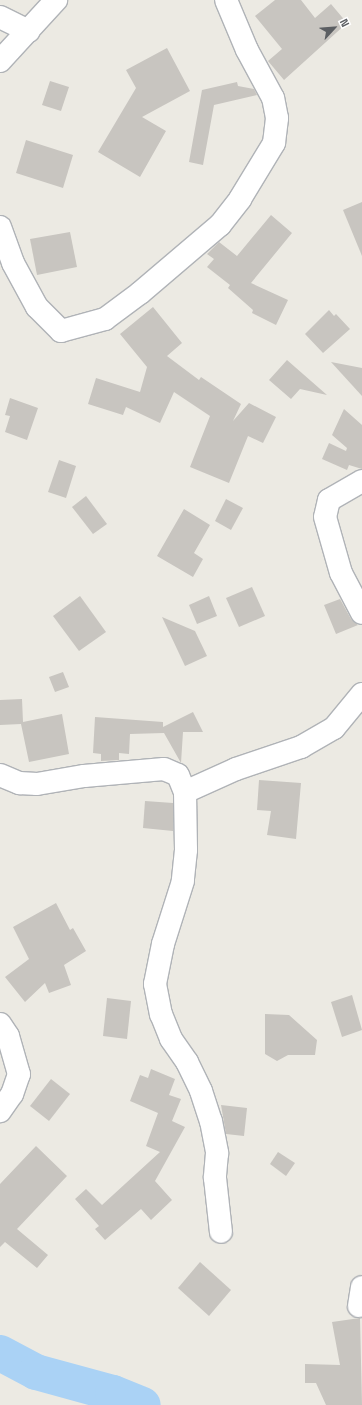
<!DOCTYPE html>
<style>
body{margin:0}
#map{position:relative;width:362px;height:1405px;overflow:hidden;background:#eceae3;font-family:"Space Grotesk",sans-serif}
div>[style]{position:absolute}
.river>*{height:36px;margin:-18px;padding:0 18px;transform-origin:18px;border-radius:18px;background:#aad2f5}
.building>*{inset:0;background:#c8c5c0}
.roads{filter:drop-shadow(1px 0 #b0b3b7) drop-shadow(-1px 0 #b0b3b7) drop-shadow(0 1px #b0b3b7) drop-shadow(0 -1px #b0b3b7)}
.minor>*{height:22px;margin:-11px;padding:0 11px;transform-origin:11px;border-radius:11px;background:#fff}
span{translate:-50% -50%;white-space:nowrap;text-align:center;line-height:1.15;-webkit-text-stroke:3.5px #fff;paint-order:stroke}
.north{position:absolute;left:314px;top:8px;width:40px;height:40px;-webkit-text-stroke:3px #fff;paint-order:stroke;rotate:64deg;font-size:11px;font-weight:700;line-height:16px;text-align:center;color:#5b5e62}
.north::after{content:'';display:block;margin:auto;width:14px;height:18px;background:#5b5e62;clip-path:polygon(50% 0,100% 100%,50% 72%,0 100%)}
</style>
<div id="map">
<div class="river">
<div style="left:0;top:1353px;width:41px;rotate:27.8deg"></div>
<div style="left:36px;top:1372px;width:80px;rotate:15.3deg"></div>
<div style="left:113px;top:1393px;width:32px;rotate:22deg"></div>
</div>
<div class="building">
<div style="clip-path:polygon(275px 0,301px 0,315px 18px,331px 4px,347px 23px,284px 80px,268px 61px,282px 49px,255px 16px)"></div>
<div style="clip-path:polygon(167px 48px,190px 91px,142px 117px,166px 131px,140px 177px,98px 152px,136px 88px,126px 70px)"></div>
<div style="clip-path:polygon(50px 81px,69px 87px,61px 111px,42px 105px)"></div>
<div style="clip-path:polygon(237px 82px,238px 86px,254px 89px,257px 95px,214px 105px,203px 165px,189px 162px,202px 90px)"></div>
<div style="clip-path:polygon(26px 140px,73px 155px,63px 188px,16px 173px)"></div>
<div style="clip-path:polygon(362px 202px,362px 256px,343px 210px)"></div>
<div style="clip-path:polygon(271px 215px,292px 233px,251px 283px,288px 300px,276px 325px,252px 313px,253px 310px,228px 288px,230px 285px,207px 267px,214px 259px,207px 254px,219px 242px,237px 256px)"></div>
<div style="clip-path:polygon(70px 232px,77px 267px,37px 275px,30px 239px)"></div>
<div style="clip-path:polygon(153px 307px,182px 343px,167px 356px,199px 380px,201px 377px,241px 404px,233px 421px,249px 403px,276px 417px,263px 443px,248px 436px,229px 483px,190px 467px,210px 416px,174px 392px,160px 423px,126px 407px,123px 415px,88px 404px,96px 378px,140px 392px,147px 367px,120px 334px)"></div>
<div style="clip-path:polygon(329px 310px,334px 316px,336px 314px,350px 329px,323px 353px,305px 334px)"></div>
<div style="clip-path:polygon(287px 360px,327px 395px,300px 389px,291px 399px,269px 380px)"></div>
<div style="clip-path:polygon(331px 362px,362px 368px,362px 396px)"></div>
<div style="clip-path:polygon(10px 398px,38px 408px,27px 440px,5px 432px,10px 416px,5px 415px)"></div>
<div style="clip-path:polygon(344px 409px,362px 425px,362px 469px,349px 465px,347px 470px,322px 459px,329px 443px,346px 451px,347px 448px,332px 435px)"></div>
<div style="clip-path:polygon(59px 460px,76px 466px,66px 498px,48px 492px)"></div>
<div style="clip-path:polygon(86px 496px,107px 524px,93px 534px,72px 507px)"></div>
<div style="clip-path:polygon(226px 499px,243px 508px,231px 530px,215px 521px)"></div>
<div style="clip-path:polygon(184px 509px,210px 525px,194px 553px,203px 559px,193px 577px,157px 556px)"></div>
<div style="clip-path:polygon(252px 587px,265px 616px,239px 627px,226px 598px)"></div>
<div style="clip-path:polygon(80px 596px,106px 632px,79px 651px,53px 616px)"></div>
<div style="clip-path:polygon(209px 596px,217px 616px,197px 624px,189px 605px)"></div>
<div style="clip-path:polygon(340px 599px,351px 619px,358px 625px,336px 634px,324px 605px)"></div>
<div style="clip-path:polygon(162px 617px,195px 631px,207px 656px,185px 666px)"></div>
<div style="clip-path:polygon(63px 672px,69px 687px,55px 692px,49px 677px)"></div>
<div style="clip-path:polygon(22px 699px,23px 722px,62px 714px,69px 754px,29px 762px,21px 724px,0 725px,0 700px)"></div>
<div style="clip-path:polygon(193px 712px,203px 732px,183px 732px,181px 763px,164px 733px,130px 734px,129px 754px,119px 753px,119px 760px,101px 761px,101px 754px,93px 753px,95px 717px,163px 722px,163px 727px)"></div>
<div style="clip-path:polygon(259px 780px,301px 783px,296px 839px,267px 835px,271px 811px,257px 810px)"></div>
<div style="clip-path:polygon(145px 801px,173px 803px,173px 831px,143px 828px)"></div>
<div style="clip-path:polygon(56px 903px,70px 930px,73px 928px,86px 951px,64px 965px,71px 985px,49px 993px,45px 983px,25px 1002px,5px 977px,29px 959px,13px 927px)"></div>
<div style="clip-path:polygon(352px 995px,362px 1030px,342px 1037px,331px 1002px)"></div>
<div style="clip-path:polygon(107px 998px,131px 1001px,127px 1039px,103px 1036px)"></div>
<div style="clip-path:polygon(265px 1014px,289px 1015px,317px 1040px,315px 1055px,288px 1055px,277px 1061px,265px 1054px)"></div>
<div style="clip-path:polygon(151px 1069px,175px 1079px,169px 1095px,181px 1099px,172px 1121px,185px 1127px,155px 1181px,172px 1200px,151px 1220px,141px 1209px,105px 1240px,95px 1229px,99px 1226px,75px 1199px,86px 1189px,102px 1205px,160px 1152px,146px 1146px,158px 1113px,130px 1101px,140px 1075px,148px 1078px)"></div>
<div style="clip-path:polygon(51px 1079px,70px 1094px,49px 1121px,30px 1106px)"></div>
<div style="clip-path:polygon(221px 1105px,247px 1108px,244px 1136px,226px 1134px)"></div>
<div style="clip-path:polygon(36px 1146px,67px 1176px,17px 1229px,48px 1255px,37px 1268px,5px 1242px,0 1247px,0 1184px)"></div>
<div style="clip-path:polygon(278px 1152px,295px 1163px,286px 1176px,270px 1164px)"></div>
<div style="clip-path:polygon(200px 1262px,231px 1290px,209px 1316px,178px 1288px)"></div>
<div style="clip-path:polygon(360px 1318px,362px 1405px,326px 1405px,316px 1383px,305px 1383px,305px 1364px,340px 1365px,332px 1322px)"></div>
</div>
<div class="roads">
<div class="minor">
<div style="left:0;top:17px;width:32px;rotate:26deg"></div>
<div style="left:0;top:61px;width:83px;rotate:-47.4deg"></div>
<div style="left:0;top:227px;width:38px;rotate:70deg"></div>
<div style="left:13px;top:263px;width:50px;rotate:61.4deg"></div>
<div style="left:37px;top:307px;width:34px;rotate:45deg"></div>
<div style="left:61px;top:331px;width:46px;rotate:-15.3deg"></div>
<div style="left:105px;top:319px;width:44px;rotate:-36.6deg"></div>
<div style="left:140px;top:293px;width:105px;rotate:-40.4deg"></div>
<div style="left:220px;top:225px;width:33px;rotate:-52deg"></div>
<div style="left:240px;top:199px;width:66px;rotate:-58.7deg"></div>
<div style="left:274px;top:143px;width:25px;rotate:-83deg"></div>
<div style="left:277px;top:118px;width:20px;rotate:-101deg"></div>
<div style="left:273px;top:98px;width:55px;rotate:-118.4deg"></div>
<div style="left:247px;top:50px;width:54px;rotate:-112.8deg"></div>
<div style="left:362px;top:481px;width:38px;rotate:150deg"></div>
<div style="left:329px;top:500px;width:17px;rotate:103deg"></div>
<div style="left:325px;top:517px;width:58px;rotate:74.1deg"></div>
<div style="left:341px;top:573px;width:45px;rotate:62.3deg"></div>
<div style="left:0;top:775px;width:21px;rotate:23deg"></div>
<div style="left:19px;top:783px;width:18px;rotate:3deg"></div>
<div style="left:37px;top:784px;width:48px;rotate:-9.7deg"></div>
<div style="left:84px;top:776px;width:80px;rotate:-5deg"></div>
<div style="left:164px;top:769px;width:15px;rotate:23deg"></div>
<div style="left:178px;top:775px;width:18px;rotate:68deg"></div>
<div style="left:185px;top:792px;width:58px;rotate:89deg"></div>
<div style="left:186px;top:850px;width:31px;rotate:96deg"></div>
<div style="left:183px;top:881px;width:66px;rotate:107.6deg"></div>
<div style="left:163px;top:944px;width:41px;rotate:101.3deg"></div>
<div style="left:155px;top:984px;width:31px;rotate:79deg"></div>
<div style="left:161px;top:1014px;width:27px;rotate:68deg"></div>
<div style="left:171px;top:1039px;width:28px;rotate:55deg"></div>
<div style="left:187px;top:1062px;width:32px;rotate:64deg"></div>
<div style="left:201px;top:1091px;width:32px;rotate:72deg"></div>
<div style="left:211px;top:1121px;width:33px;rotate:79deg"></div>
<div style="left:217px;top:1153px;width:25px;rotate:95deg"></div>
<div style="left:215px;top:1178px;width:54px;rotate:83.7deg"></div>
<div style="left:185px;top:792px;width:56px;rotate:-24.3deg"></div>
<div style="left:236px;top:769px;width:69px;rotate:-18.7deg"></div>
<div style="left:301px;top:747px;width:38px;rotate:-30deg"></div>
<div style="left:334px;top:728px;width:44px;rotate:-50.5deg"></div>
<div style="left:0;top:1024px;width:14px;rotate:56deg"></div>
<div style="left:8px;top:1036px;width:40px;rotate:74deg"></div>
<div style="left:19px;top:1074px;width:21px;rotate:109deg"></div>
<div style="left:12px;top:1094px;width:21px;rotate:125deg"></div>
<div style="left:359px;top:1306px;width:19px;rotate:-81deg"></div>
</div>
</div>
<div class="north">N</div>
</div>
